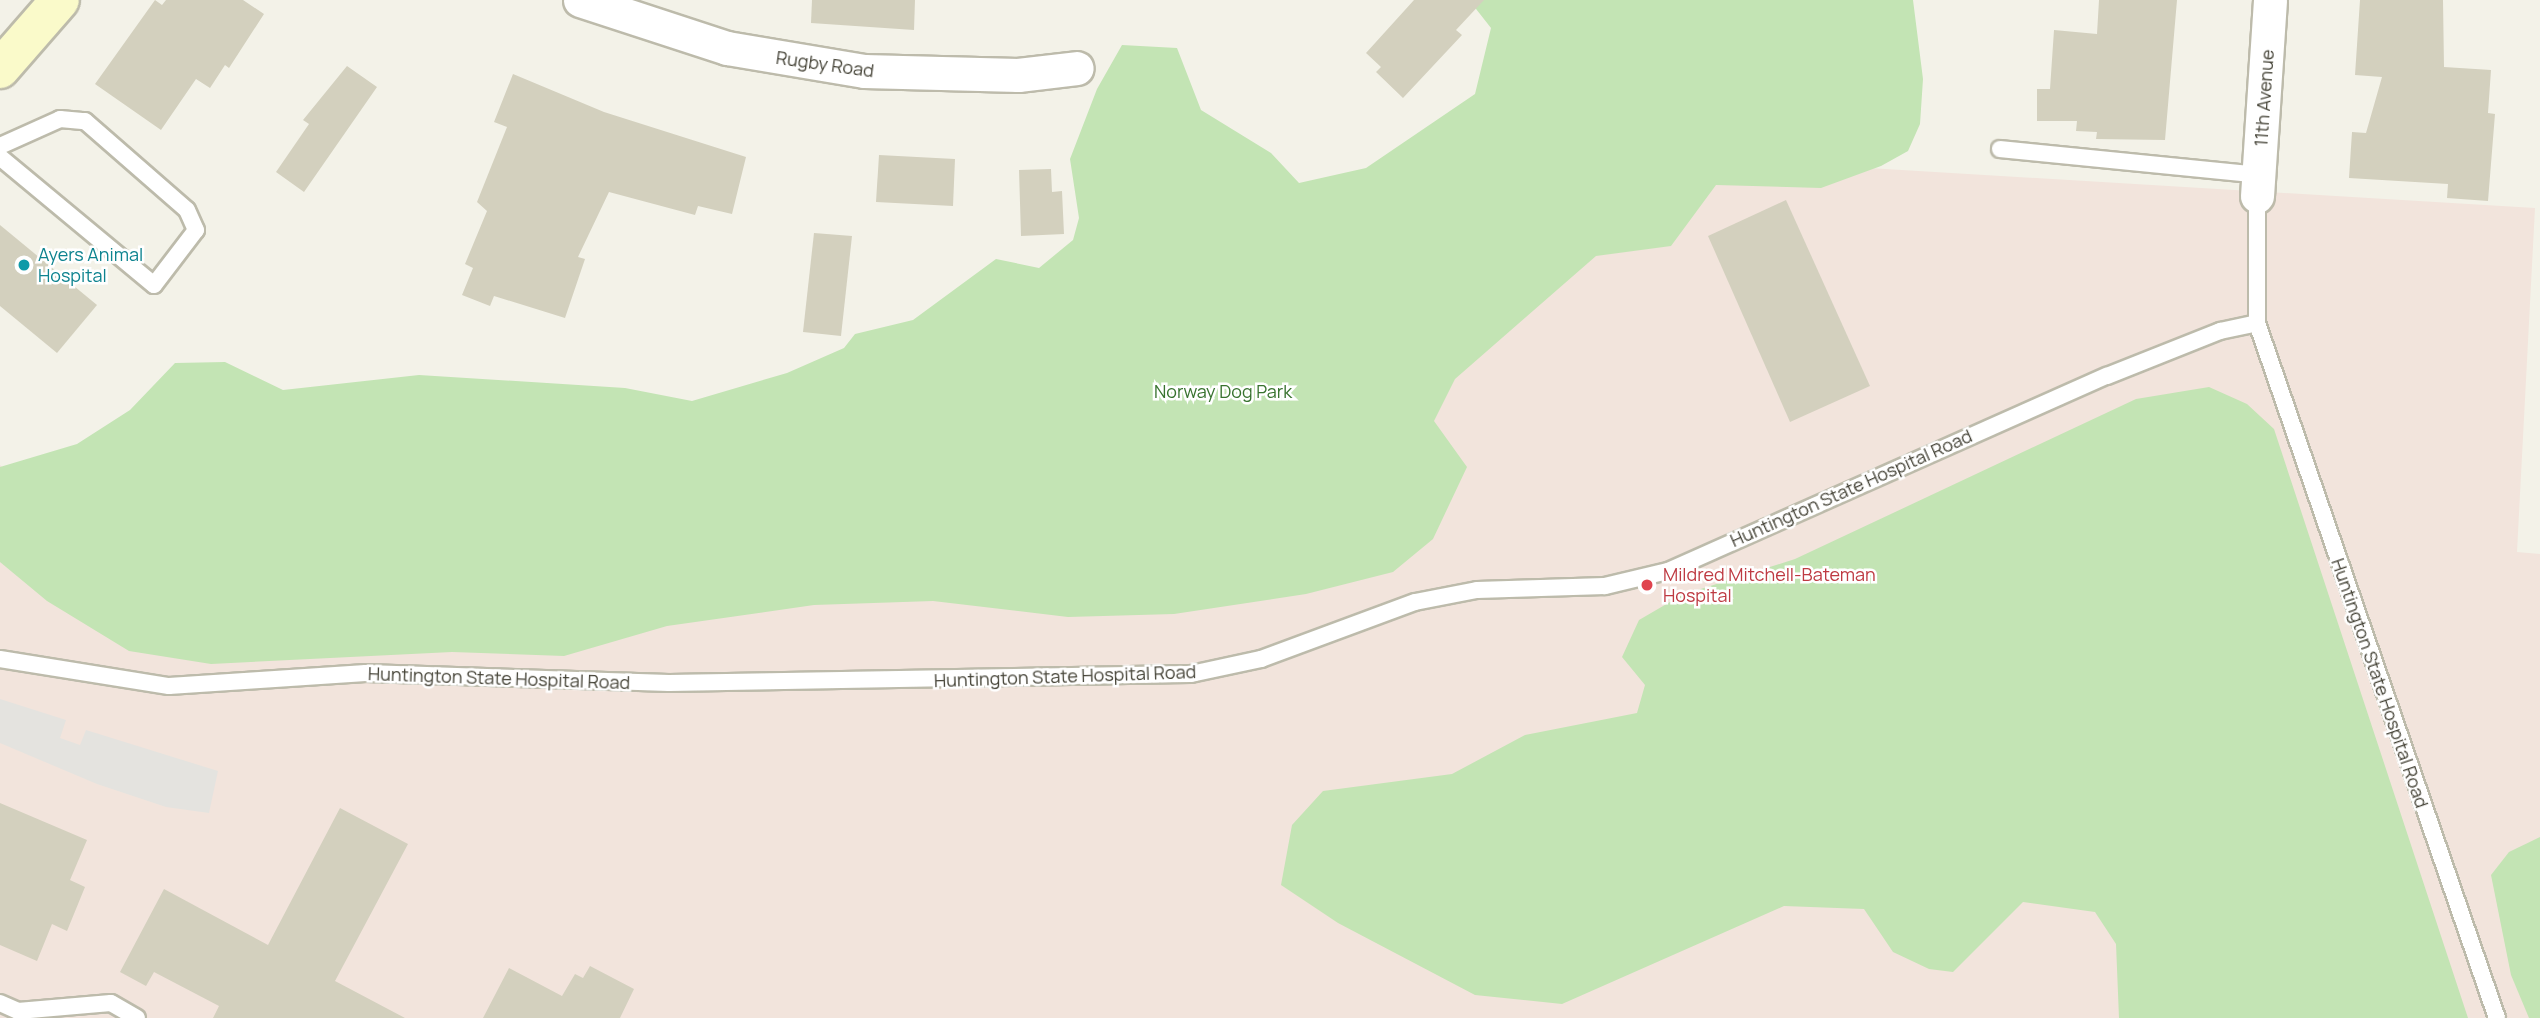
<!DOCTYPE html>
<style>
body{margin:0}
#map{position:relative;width:2540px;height:1018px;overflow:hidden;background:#f3f2e8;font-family:Manrope,sans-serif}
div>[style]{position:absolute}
.medical>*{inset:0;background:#f2e4dc}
.green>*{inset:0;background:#c3e4b4}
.parking>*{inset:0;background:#e4e3df}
.building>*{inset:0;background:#d3d0be}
.roads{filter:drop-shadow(2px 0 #bdbbab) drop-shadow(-2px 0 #bdbbab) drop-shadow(0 2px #bdbbab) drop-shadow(0 -2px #bdbbab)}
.service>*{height:16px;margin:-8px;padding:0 8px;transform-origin:8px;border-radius:8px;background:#fff}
.minor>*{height:33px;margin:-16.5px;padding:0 16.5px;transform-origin:16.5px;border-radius:16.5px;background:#fff}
.secondary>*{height:38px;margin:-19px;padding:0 19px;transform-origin:19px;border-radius:19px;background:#fafaca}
.dots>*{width:19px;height:19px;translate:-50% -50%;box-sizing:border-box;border:4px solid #fff;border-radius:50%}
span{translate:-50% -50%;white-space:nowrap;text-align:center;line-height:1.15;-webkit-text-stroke:5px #fff;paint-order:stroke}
.street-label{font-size:18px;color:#454337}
.culture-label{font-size:18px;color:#0d838f}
.left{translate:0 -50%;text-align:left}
.park-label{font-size:18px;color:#38732f}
.health-label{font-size:18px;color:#be3a42}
</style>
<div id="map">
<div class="medical">
<div style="clip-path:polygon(1518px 147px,2535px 208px,2517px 552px,2540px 554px,2540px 1018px,0 1018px,0 465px,154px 611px,1371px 405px)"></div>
</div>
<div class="green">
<div style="clip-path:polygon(1469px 0,1913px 0,1923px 79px,1920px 124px,1908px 151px,1881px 166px,1821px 188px,1716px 185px,1671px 246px,1596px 256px,1455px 379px,1434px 421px,1467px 467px,1433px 539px,1393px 572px,1306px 594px,1174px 614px,1068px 617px,933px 601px,814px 605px,667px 626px,564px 656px,452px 652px,211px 664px,129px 651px,47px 601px,0 562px,0 467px,77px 444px,130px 410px,175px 363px,225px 362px,283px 390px,419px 375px,625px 388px,692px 401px,787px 373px,844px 348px,855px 334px,913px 320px,996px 259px,1039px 268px,1073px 240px,1079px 218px,1070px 159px,1097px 89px,1122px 45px,1177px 48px,1201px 110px,1271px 153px,1299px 183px,1366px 168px,1475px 94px,1491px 28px)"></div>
<div style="clip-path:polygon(2209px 387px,2247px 404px,2274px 429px,2468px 1018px,2119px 1018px,2116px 944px,2095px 912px,2023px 902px,1953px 972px,1929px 969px,1893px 952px,1864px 909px,1784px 906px,1562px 1004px,1475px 995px,1338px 923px,1281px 885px,1292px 825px,1323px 791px,1452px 774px,1525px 735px,1637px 713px,1645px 685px,1622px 657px,1639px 620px,1682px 595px,1795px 559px,2136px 399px)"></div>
<div style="clip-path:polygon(2540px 837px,2540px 1018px,2529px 1018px,2511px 975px,2491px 875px,2509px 852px)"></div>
</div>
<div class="parking">
<div style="clip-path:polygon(0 699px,66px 720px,60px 738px,80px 745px,86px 730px,218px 771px,209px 813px,166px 807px,97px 784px,0 743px)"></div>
</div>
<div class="building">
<div style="clip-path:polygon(155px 0,162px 5px,166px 0,243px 0,264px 14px,229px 68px,225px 65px,210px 88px,196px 79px,161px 130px,95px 84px)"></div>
<div style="clip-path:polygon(812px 0,915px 0,914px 30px,811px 23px)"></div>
<div style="clip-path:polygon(1414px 0,1484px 0,1456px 30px,1462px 35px,1403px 98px,1376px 72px,1381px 67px,1366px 53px)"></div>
<div style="clip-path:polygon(2099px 0,2177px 0,2165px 140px,2096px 139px,2097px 132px,2076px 131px,2077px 121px,2037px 121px,2037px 89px,2050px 89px,2054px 30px,2097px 34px)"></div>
<div style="clip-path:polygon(2360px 0,2443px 0,2444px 67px,2491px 70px,2488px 113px,2495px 114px,2488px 201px,2447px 198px,2448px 184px,2349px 178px,2352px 132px,2366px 133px,2382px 77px,2355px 75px)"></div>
<div style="clip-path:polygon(347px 66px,377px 87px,304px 192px,276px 172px,309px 124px,303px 120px)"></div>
<div style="clip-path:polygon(513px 74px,604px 112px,746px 157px,732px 214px,698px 206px,695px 215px,609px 192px,578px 257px,585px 259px,565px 318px,494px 296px,490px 306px,462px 295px,473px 268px,465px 264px,487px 211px,477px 202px,507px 127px,494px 122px)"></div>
<div style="clip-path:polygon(879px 155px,955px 159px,953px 206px,876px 202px)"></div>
<div style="clip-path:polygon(1051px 169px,1052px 192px,1062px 191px,1064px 234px,1021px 236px,1019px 170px)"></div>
<div style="clip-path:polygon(1786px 200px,1870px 386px,1790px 422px,1708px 236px)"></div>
<div style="clip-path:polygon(0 225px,97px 305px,57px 353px,0 306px)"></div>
<div style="clip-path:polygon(814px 233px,852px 236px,841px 336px,803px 332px)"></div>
<div style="clip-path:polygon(0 803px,87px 840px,70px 880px,85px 887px,67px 931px,52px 924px,37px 961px,0 945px)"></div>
<div style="clip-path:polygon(340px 808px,408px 844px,335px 981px,405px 1018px,213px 1018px,219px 1006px,154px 972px,146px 986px,120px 972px,164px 889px,268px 945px)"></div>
<div style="clip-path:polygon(590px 966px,634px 989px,620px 1018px,483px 1018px,509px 968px,562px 996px,575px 974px,583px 978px)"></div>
</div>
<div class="roads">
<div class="service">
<div style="left:0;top:146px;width:66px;rotate:-24.2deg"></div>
<div style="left:60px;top:119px;width:25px;rotate:5deg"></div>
<div style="left:85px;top:121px;width:135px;rotate:41.1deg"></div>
<div style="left:187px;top:210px;width:22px;rotate:66deg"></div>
<div style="left:196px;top:230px;width:69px;rotate:127.4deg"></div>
<div style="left:154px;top:285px;width:200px;rotate:-140.3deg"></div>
<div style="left:2000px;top:149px;width:260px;rotate:5.7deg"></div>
<div style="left:2257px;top:323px;width:127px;rotate:-90deg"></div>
<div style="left:0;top:659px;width:171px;rotate:9.1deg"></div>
<div style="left:169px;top:686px;width:197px;rotate:-3.8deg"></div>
<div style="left:366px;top:673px;width:303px;rotate:1.9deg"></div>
<div style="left:669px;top:683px;width:522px;rotate:-0.99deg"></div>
<div style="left:1191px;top:674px;width:72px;rotate:-12.1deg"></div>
<div style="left:1261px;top:659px;width:164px;rotate:-20.3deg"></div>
<div style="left:1415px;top:602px;width:63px;rotate:-11deg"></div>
<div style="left:1477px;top:590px;width:128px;rotate:-1.8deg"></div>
<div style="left:1605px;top:586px;width:65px;rotate:-13.4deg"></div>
<div style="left:1668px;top:571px;width:480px;rotate:-24deg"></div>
<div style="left:2107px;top:376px;width:122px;rotate:-21.7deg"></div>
<div style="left:2220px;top:331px;width:38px;rotate:-12deg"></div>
<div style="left:2257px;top:323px;width:735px;rotate:70.95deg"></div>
<div style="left:0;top:1003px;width:20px;rotate:24deg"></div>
<div style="left:18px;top:1011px;width:93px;rotate:-4.9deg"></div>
<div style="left:111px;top:1003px;width:30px;rotate:30deg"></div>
</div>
<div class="minor">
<div style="left:580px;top:0;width:155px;rotate:18.1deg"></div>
<div style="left:727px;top:48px;width:139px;rotate:9.5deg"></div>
<div style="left:864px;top:71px;width:154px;rotate:1.5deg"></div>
<div style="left:1018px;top:75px;width:59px;rotate:-6.8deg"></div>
<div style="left:2257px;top:196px;width:196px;rotate:-86.2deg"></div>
</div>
<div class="secondary">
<div style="left:0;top:69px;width:91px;rotate:-49deg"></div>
</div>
</div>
<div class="dots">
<div style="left:24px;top:265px;background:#0f9aa8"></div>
<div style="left:1647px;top:585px;background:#e0444e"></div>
</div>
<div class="street-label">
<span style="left:825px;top:64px;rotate:8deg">Rugby Road</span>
<span style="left:2264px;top:98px;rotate:-86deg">11th Avenue</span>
<span style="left:1851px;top:488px;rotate:-24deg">Huntington State Hospital Road</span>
<span style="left:1065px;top:676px;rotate:-2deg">Huntington State Hospital Road</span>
<span style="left:499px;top:678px;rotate:2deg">Huntington State Hospital Road</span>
<span style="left:2380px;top:683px;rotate:71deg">Huntington State Hospital Road</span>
</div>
<div class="culture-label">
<span class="left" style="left:38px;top:265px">Ayers Animal<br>Hospital</span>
</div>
<div class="park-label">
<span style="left:1223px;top:391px">Norway Dog Park</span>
</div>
<div class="health-label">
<span class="left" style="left:1663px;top:585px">Mildred Mitchell-Bateman<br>Hospital</span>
</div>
</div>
